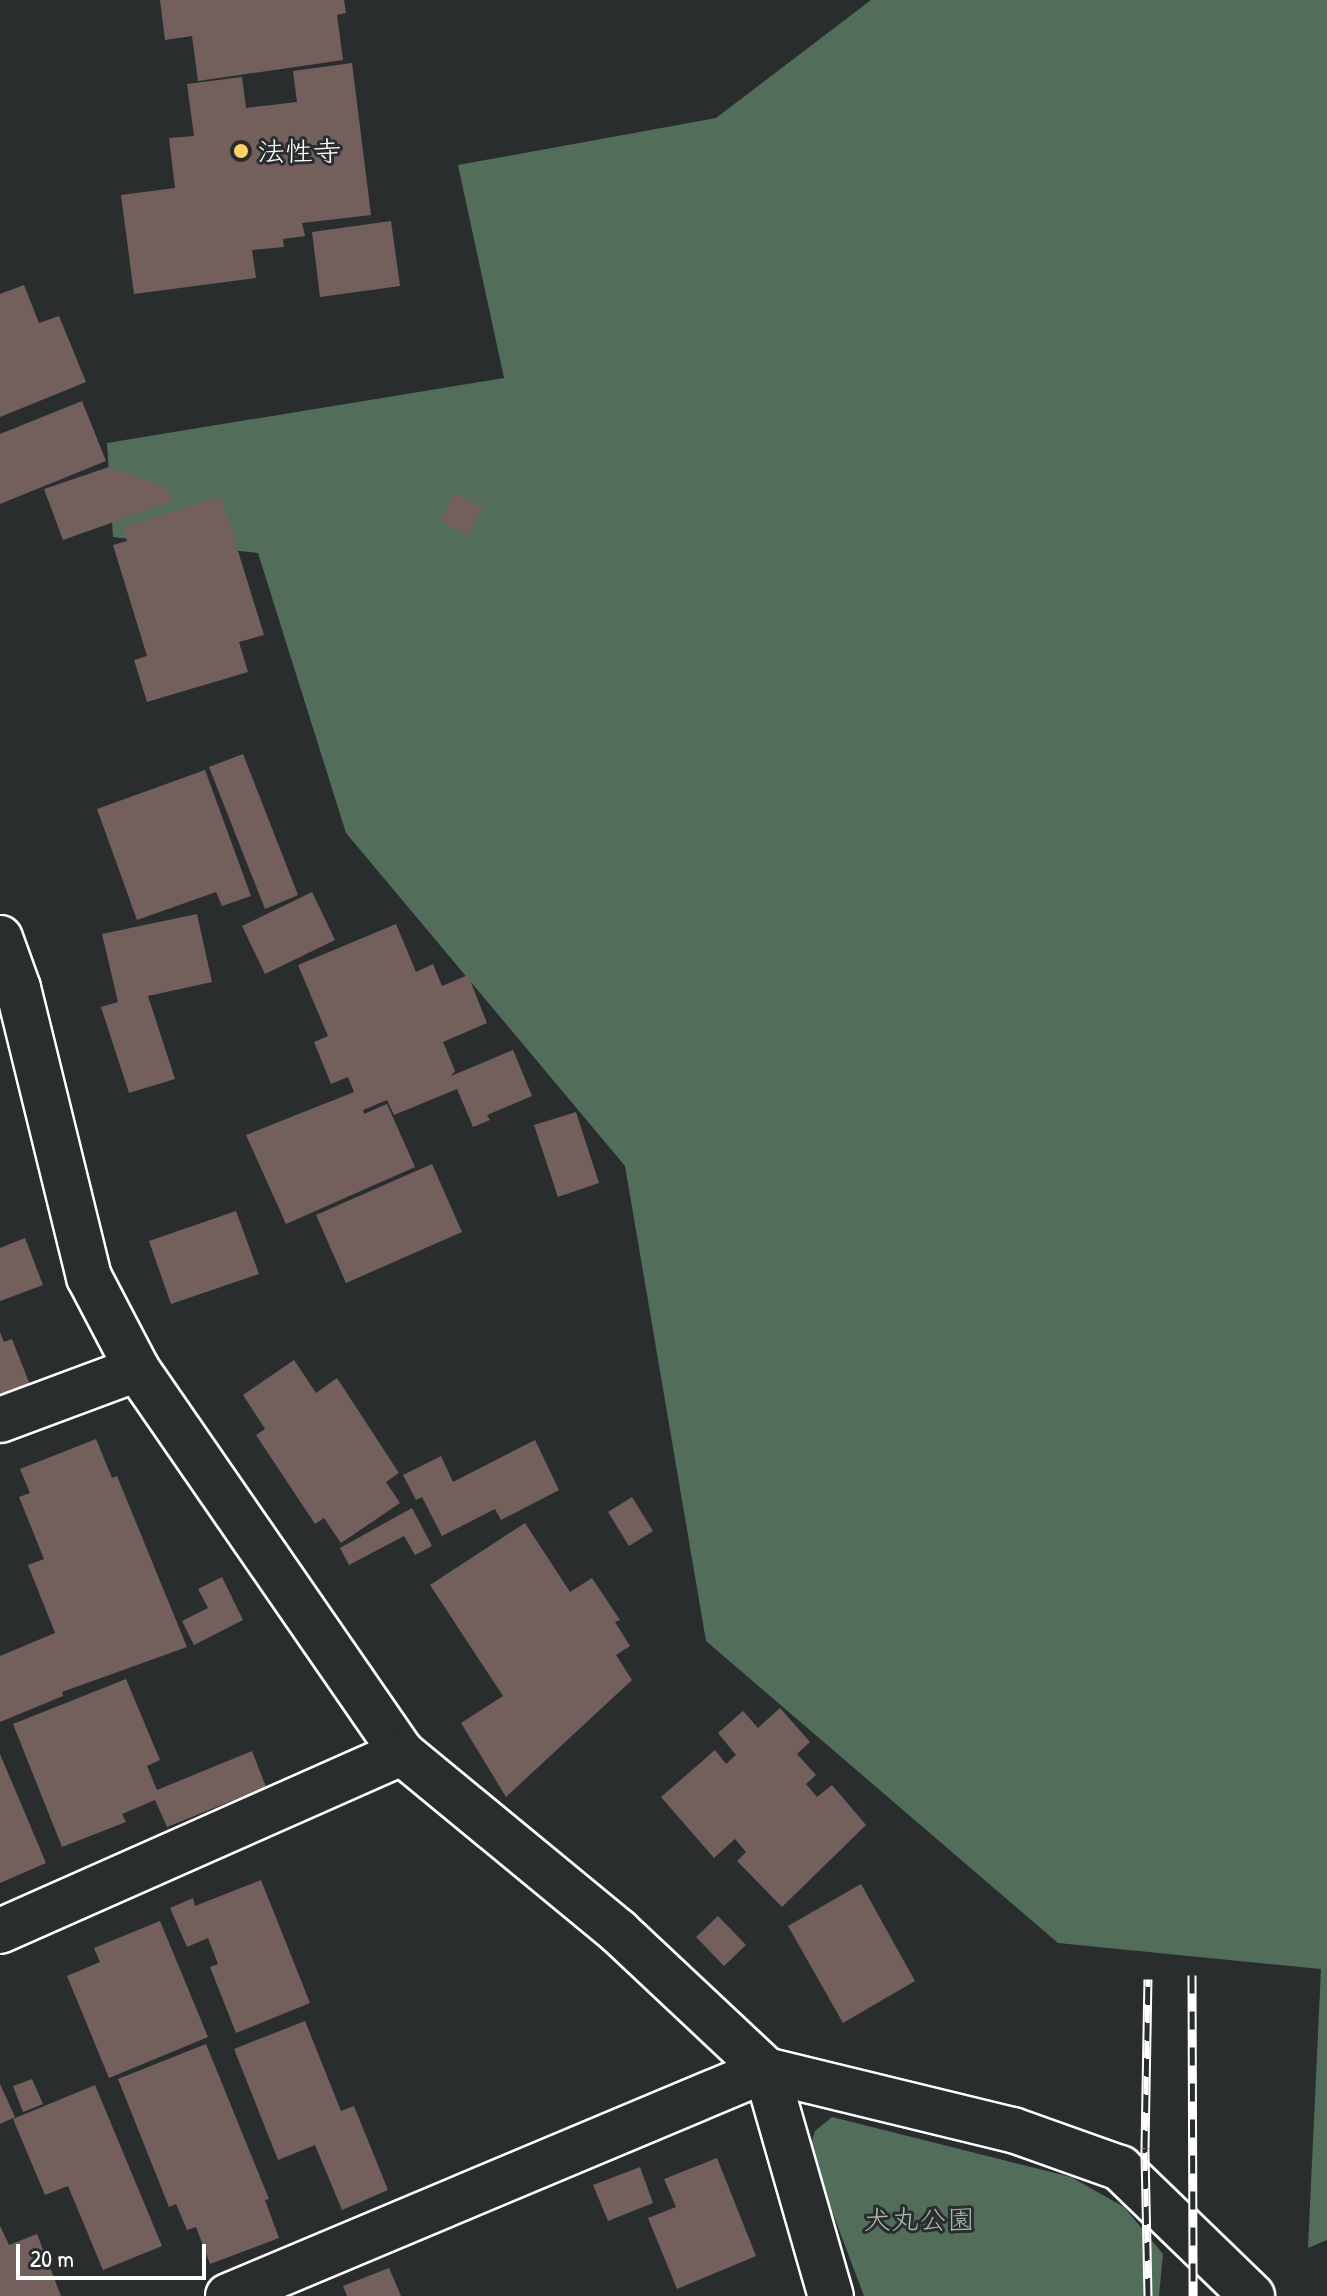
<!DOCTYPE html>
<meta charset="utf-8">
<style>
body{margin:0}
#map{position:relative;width:1327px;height:2296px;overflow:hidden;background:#2a2d2e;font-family:"Patrick Hand","Klee One",sans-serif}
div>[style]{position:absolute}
.green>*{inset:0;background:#536d5b}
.building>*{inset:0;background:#73605d}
.roads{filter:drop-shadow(2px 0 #fff) drop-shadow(-2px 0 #fff) drop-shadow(0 2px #fff) drop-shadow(0 -2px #fff)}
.street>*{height:44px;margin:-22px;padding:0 22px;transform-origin:22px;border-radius:22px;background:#2a2d2e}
.rail>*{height:9px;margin-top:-4.5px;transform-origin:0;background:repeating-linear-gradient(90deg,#2a2d2e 0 18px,#fff 0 36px);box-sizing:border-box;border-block:2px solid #fff}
.dots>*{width:22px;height:22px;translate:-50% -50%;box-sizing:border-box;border:4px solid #2a2d2e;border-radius:50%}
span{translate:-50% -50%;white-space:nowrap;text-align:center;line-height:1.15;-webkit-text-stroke:6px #2a2d2e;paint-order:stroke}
.poi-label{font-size:28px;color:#fff}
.left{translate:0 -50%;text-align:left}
.park-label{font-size:28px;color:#a9b6ad}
.scale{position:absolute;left:16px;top:2244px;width:190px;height:36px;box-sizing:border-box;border:4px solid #fff;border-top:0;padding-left:10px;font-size:24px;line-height:28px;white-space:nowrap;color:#fff;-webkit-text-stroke:6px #2a2d2e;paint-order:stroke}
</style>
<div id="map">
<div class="green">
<div style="clip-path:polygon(871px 0,1327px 0,1327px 2240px,1308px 2248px,1321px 1969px,1058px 1943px,706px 1641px,625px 1166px,346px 833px,258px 553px,113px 537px,107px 443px,504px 378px,458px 165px,716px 118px)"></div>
<div style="clip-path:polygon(832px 2117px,1071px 2177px,1124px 2207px,1163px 2254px,1159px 2296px,864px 2296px,809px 2150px,815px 2131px)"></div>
</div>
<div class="building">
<div style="clip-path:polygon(160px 0,344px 0,346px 13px,337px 15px,343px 60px,198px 81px,192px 36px,165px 40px)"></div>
<div style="clip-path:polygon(352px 63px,371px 215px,302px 223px,305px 236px,283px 239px,284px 247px,252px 250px,256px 278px,134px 294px,121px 195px,175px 188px,169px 138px,194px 136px,187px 84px,242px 77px,246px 108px,297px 102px,293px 71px)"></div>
<div style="clip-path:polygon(391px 221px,400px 286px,320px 297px,312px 232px)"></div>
<div style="clip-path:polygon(24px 285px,39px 323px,59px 316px,86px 382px,0 417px,0 294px)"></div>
<div style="clip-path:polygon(82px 401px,106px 461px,0 504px,0 434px)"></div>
<div style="clip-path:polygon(109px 467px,110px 471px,117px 469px,168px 488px,173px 501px,63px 540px,44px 489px)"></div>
<div style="clip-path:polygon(455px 493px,483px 508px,468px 536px,440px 521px)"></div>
<div style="clip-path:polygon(221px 496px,264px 635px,239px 642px,248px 672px,147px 702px,134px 660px,147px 656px,113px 545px,127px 541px,123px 527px)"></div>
<div style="clip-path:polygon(243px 754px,298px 895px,265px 909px,209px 767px)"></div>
<div style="clip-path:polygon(205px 770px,251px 896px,222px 906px,216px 892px,137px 920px,97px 809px)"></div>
<div style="clip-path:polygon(312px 892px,335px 940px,265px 974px,242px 926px)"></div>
<div style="clip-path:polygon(197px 914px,212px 982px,148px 996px,175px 1079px,129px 1093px,101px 1007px,118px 1002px,102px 934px)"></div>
<div style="clip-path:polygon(396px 924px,416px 972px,433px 964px,442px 986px,468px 975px,487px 1023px,443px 1042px,455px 1071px,451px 1076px,513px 1050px,532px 1096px,487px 1115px,490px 1120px,473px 1127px,457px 1089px,394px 1115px,387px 1100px,363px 1110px,364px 1114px,387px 1104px,415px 1167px,286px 1224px,246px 1135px,354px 1092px,348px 1077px,331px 1084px,314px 1042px,328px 1036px,298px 965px)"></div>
<div style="clip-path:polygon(576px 1112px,599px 1183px,558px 1197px,534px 1125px)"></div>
<div style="clip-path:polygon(432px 1164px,462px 1232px,346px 1283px,316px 1215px)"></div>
<div style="clip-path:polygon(236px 1211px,259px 1274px,171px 1304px,149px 1241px)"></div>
<div style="clip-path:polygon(25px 1238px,43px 1285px,0 1301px,0 1248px)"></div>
<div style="clip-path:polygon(0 1332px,4px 1342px,12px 1339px,32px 1390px,0 1403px)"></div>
<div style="clip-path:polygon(294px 1360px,316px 1393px,337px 1378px,399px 1473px,386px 1482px,400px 1503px,341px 1543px,324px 1518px,315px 1524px,256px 1435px,265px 1429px,243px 1395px)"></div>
<div style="clip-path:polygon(96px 1439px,112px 1478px,117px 1476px,187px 1647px,62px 1692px,63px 1696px,0 1722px,0 1656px,55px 1633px,28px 1565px,44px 1559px,19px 1497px,30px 1493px,20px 1469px)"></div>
<div style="clip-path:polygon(535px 1440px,559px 1490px,501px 1520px,495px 1509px,442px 1536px,422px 1497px,416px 1500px,403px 1475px,441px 1456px,453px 1482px)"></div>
<div style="clip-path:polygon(632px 1497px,653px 1531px,629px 1546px,608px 1512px)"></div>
<div style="clip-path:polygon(412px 1508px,432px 1546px,415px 1555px,404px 1536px,349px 1565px,340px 1548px)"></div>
<div style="clip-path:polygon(525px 1523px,570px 1592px,592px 1578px,620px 1620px,615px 1622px,630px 1646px,616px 1655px,632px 1680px,506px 1797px,461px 1723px,503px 1696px,430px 1585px)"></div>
<div style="clip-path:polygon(222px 1577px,243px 1620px,194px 1645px,182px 1621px,208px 1608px,198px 1589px)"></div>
<div style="clip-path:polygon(126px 1679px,160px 1760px,147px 1766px,157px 1790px,252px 1751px,266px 1787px,167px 1827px,155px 1800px,122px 1814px,126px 1822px,62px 1847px,13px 1724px)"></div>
<div style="clip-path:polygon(780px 1708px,810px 1742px,797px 1754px,816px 1775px,806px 1784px,817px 1797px,832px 1785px,866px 1825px,782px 1907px,737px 1861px,746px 1852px,735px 1839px,714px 1858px,661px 1797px,715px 1750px,726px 1764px,736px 1755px,718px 1733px,743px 1711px,758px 1728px)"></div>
<div style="clip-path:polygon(0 1754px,46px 1863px,0 1883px)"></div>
<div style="clip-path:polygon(261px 1880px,310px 2003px,236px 2033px,210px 1967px,218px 1964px,208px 1938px,187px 1947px,170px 1908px,193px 1898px,195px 1906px)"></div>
<div style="clip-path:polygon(861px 1884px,915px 1981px,843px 2023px,788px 1926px)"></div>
<div style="clip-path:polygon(718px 1916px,746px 1945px,724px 1966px,696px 1937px)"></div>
<div style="clip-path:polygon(160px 1921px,208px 2037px,109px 2078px,67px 1976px,100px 1962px,94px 1948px)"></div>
<div style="clip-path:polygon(305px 2021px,341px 2111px,354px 2106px,388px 2190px,342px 2210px,315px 2145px,278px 2160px,234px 2049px)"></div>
<div style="clip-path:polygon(206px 2044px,269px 2199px,265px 2200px,279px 2238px,210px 2264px,196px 2227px,187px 2230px,176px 2204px,169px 2207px,118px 2079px)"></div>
<div style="clip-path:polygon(32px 2079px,43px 2104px,23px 2112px,13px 2086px)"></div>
<div style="clip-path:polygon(0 2084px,15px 2117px,0 2124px)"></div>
<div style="clip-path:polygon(95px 2085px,162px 2246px,103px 2270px,68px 2186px,45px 2195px,13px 2119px)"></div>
<div style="clip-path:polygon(717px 2158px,756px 2256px,677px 2289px,648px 2218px,676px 2207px,664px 2179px)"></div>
<div style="clip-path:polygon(640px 2167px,653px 2203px,608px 2221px,593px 2185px)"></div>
<div style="clip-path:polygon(0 2226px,9px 2245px,37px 2234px,61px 2296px,0 2296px)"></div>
<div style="clip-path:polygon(389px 2268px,401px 2296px,347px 2296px,343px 2286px)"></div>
</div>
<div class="roads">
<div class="street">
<div style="left:0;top:938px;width:53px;rotate:70.2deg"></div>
<div style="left:18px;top:988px;width:298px;rotate:76.2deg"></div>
<div style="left:89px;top:1277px;width:104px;rotate:62.4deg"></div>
<div style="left:137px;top:1369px;width:467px;rotate:55.4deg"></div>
<div style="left:402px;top:1753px;width:281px;rotate:39.5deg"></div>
<div style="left:619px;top:1932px;width:202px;rotate:43.2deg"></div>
<div style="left:766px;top:2070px;width:254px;rotate:13.7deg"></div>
<div style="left:1013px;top:2130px;width:114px;rotate:19.6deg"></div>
<div style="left:1120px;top:2168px;width:184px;rotate:44.1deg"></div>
<div style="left:0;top:1420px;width:146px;rotate:-20.4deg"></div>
<div style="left:0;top:1931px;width:440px;rotate:-23.9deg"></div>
<div style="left:228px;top:2296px;width:584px;rotate:-22.79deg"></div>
<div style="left:766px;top:2070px;width:235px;rotate:74deg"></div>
</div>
</div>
<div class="rail">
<div style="left:1192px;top:1975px;width:321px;rotate:89.8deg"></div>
<div style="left:1148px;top:2296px;width:148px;rotate:-91.2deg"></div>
<div style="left:1145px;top:2148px;width:169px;rotate:-89deg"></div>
</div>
<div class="dots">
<div style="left:241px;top:151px;background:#ffd166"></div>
</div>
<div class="poi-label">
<span class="left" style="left:257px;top:151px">法性寺</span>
</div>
<div class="park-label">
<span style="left:919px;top:2219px">犬丸公園</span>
</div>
<div class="scale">20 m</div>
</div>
